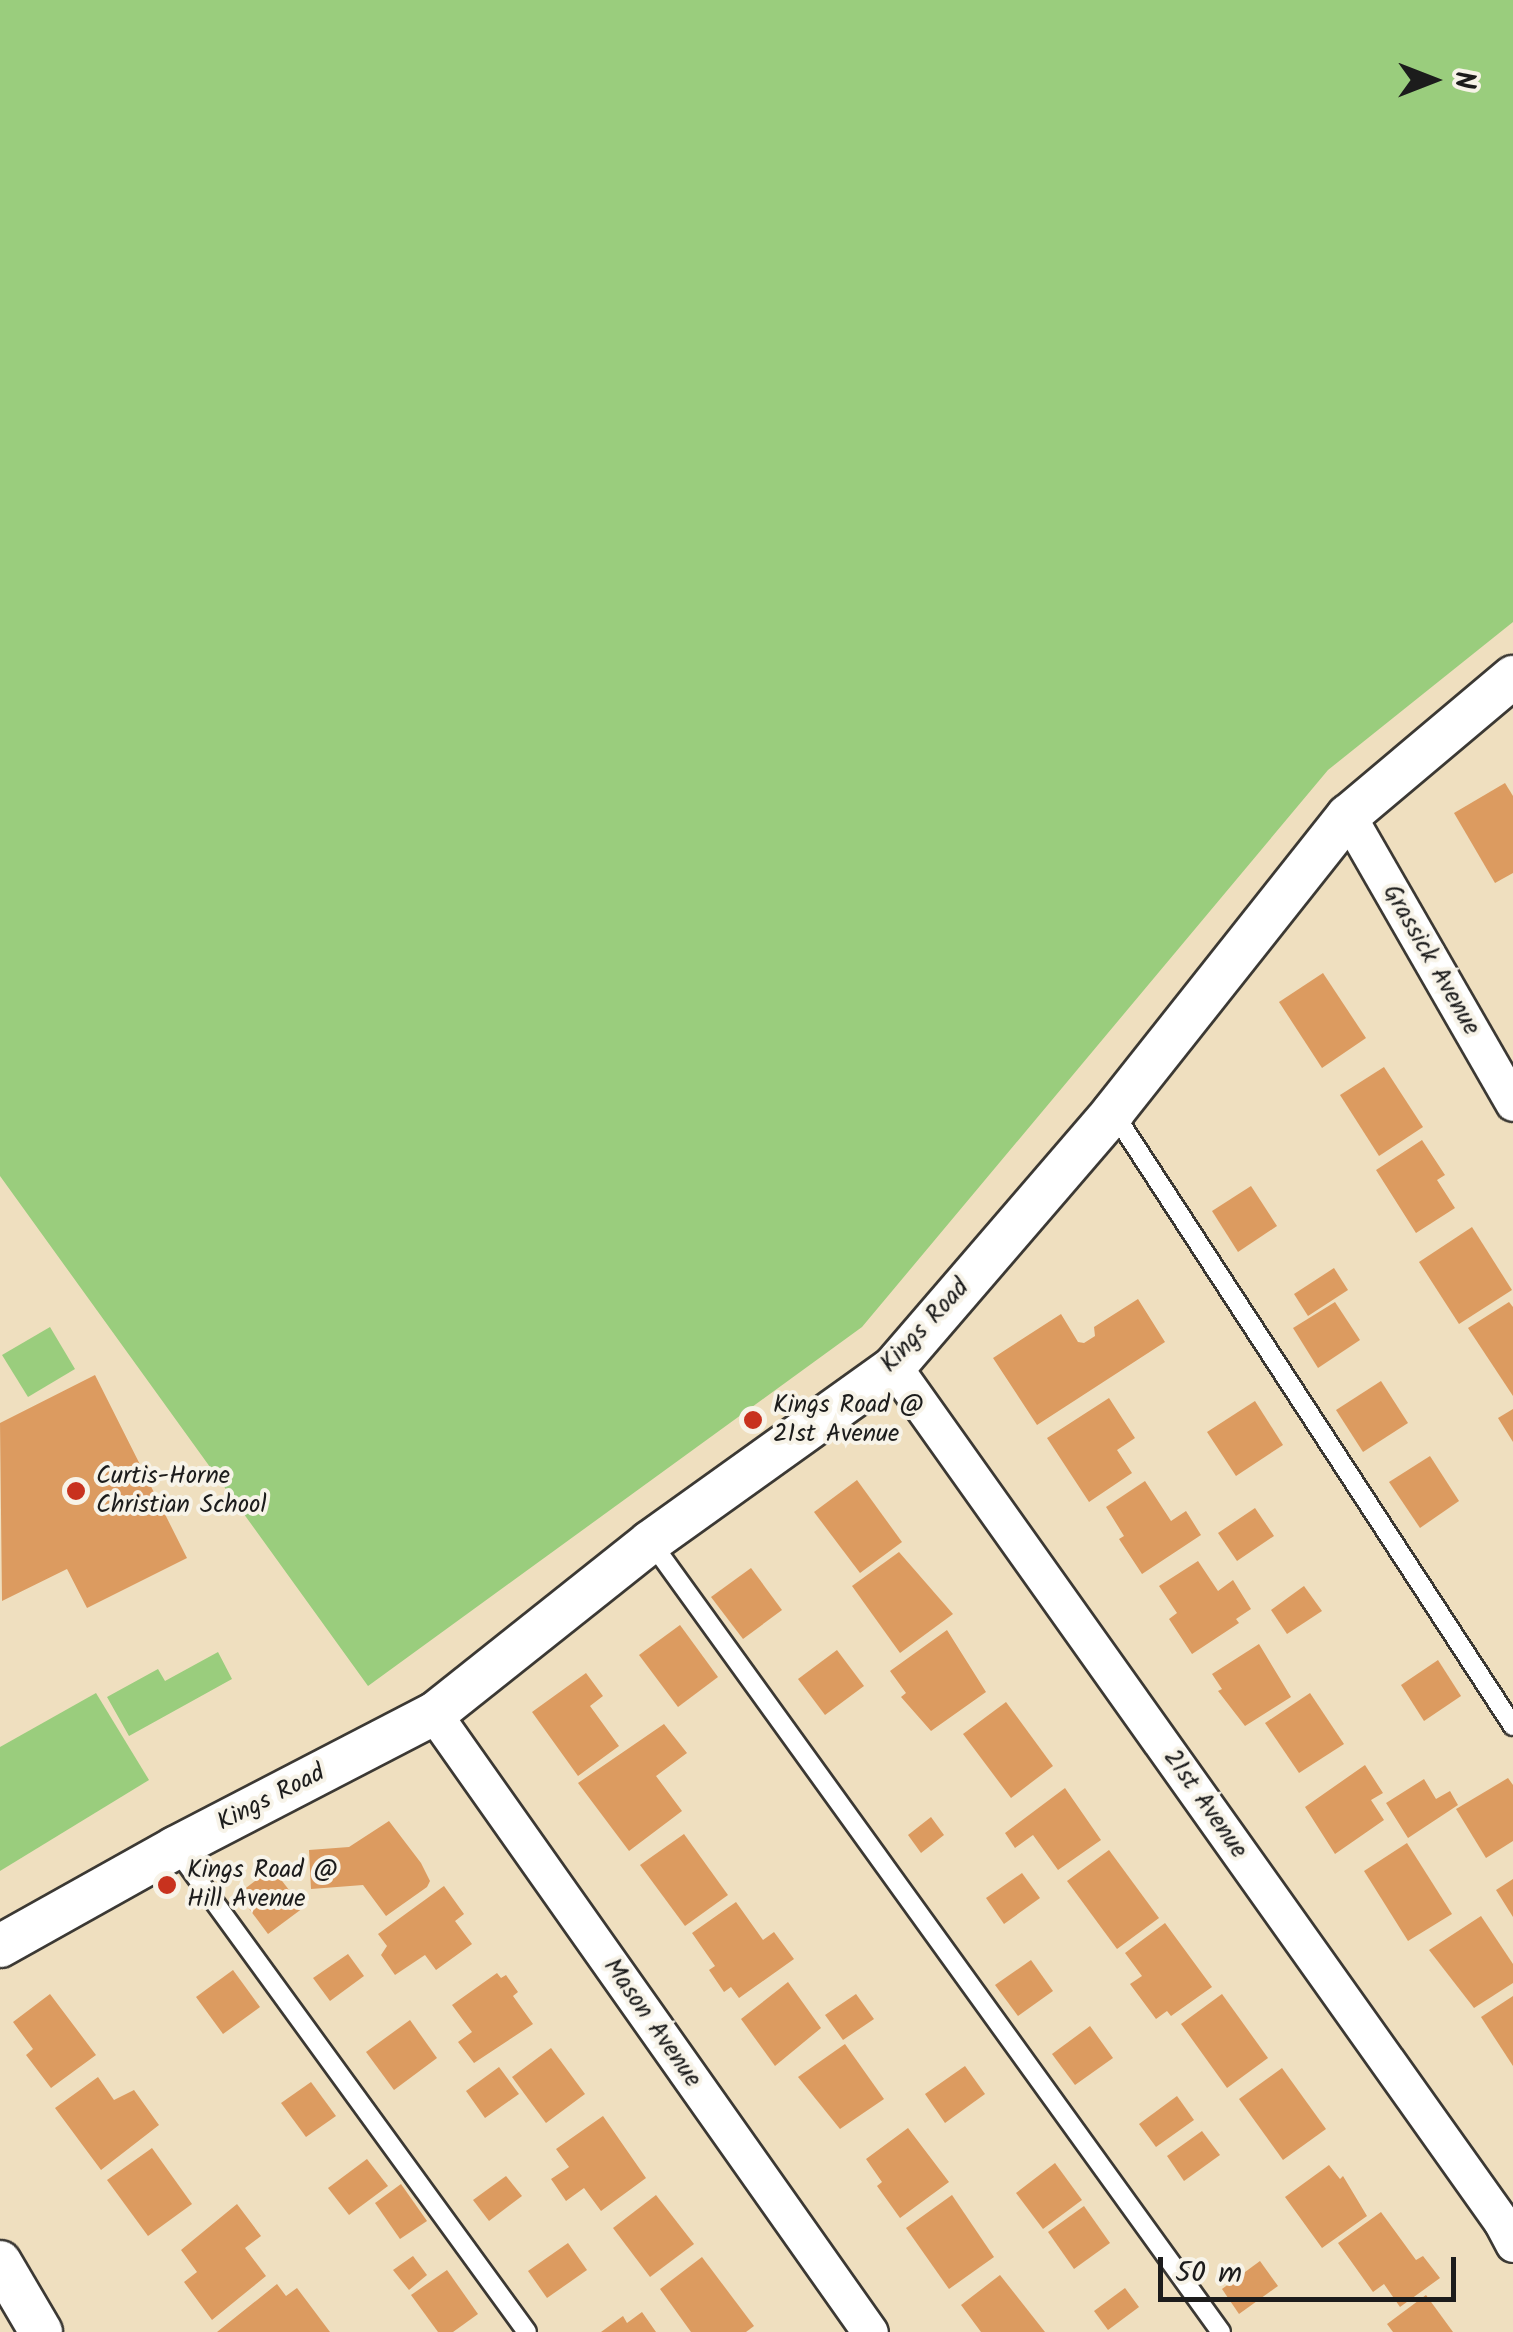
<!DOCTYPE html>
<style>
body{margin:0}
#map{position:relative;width:1513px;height:2332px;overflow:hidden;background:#efdfbf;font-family:Kalam,sans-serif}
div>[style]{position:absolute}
.green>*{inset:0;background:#9acd7d}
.building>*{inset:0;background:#dc9b60}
.roads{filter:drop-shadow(2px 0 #3c3934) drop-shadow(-2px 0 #3c3934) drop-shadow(0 2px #3c3934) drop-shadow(0 -2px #3c3934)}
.service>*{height:18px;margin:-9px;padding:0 9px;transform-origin:9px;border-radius:9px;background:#fff}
.minor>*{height:35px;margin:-17.5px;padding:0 17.5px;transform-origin:17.5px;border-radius:17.5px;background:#fff}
.tertiary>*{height:42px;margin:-21px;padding:0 21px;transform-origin:21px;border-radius:21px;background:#fff}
.dots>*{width:28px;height:28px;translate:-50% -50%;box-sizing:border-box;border:5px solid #f7f3e8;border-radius:50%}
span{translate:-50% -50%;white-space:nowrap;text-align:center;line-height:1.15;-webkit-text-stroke:8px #f7f3e8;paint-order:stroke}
.street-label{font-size:25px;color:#1c1c1c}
.poi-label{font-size:25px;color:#1c1c1c}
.left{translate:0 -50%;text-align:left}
.north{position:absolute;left:1383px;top:30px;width:100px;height:100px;-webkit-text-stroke:8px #f7f3e8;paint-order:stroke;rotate:90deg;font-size:28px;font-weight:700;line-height:40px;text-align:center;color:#1c1c1c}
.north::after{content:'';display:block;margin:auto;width:35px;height:45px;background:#1c1c1c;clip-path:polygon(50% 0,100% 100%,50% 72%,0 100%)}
.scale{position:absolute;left:1158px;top:2257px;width:298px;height:45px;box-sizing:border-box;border:5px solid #1c1c1c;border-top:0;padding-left:12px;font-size:30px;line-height:35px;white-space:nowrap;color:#1c1c1c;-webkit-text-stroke:8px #f7f3e8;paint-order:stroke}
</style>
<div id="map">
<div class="green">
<div style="clip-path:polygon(0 0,1513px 0,1513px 622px,1328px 770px,862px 1327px,368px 1686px,0 1176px)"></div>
<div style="clip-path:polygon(50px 1327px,75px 1369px,28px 1397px,2px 1355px)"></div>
<div style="clip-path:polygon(218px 1652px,232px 1679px,129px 1736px,107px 1697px,158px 1669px,165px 1681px)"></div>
<div style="clip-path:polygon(96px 1693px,149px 1780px,0 1871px,0 1747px)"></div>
</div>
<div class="building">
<div style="clip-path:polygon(1505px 783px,1513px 796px,1513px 873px,1495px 883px,1454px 813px)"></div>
<div style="clip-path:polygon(1323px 973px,1366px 1038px,1322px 1068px,1279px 1002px)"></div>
<div style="clip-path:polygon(1384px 1067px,1423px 1127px,1379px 1156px,1340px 1095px)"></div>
<div style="clip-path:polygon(1422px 1140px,1445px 1175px,1437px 1180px,1455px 1208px,1416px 1233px,1376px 1170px)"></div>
<div style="clip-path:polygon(1251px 1186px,1277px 1226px,1238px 1252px,1212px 1211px)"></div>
<div style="clip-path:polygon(1472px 1227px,1512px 1290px,1459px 1324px,1419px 1262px)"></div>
<div style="clip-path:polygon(1334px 1268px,1348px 1290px,1308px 1316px,1294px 1294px)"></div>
<div style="clip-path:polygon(1138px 1299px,1165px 1342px,1037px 1425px,993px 1358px,1061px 1314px,1078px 1342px,1084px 1343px,1095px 1336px,1094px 1327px)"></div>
<div style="clip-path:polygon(1335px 1302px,1360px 1340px,1318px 1368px,1293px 1328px)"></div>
<div style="clip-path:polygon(1509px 1302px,1513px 1307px,1513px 1396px,1468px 1328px)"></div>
<div style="clip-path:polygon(95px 1375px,187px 1558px,87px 1608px,67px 1569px,2px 1601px,0 1423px)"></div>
<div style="clip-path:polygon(1381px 1381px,1408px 1423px,1363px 1452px,1336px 1410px)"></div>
<div style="clip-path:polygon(1109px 1398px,1135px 1438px,1117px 1450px,1132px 1473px,1089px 1502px,1047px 1438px)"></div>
<div style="clip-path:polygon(1255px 1401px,1283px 1445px,1236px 1476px,1207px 1432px)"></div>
<div style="clip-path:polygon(1513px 1409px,1513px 1442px,1498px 1418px)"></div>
<div style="clip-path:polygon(1430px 1456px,1459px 1501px,1420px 1528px,1389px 1482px)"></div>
<div style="clip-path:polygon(857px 1480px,902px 1542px,860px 1573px,814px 1512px)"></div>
<div style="clip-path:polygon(1145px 1481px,1171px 1521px,1186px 1511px,1201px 1535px,1142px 1574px,1119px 1539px,1124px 1536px,1106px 1507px)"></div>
<div style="clip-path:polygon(1255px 1508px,1274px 1536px,1237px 1561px,1218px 1533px)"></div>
<div style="clip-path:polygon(899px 1552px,953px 1614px,900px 1653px,852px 1586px)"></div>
<div style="clip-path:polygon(1198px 1561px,1218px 1591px,1233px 1580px,1251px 1609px,1236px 1619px,1239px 1623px,1192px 1654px,1169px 1619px,1177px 1613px,1159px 1586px)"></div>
<div style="clip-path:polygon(751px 1568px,782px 1610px,743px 1639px,711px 1597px)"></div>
<div style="clip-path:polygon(1304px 1586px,1322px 1611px,1287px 1634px,1271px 1610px)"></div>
<div style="clip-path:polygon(680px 1625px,718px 1677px,678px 1707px,639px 1655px)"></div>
<div style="clip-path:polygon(947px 1630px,986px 1692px,931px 1731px,901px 1697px,906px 1693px,890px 1671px)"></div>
<div style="clip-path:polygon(1259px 1644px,1291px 1697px,1245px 1726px,1218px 1691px,1222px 1689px,1212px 1674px)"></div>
<div style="clip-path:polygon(837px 1650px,864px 1686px,825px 1715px,798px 1679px)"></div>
<div style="clip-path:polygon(1438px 1660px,1461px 1696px,1424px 1721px,1401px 1685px)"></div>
<div style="clip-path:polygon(586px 1673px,603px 1696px,590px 1706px,619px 1746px,578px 1776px,532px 1712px)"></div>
<div style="clip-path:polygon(1310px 1693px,1344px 1744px,1299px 1773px,1265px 1723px)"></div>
<div style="clip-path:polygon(1006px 1702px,1053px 1766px,1011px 1798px,963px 1734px)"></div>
<div style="clip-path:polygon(664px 1724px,687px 1753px,656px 1776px,682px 1811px,629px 1851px,578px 1783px)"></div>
<div style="clip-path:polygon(1365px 1765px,1383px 1793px,1371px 1800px,1384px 1820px,1335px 1854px,1305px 1807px)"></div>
<div style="clip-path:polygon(1508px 1778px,1513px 1785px,1513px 1841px,1486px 1858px,1456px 1809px)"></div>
<div style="clip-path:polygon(1424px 1779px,1436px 1799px,1450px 1791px,1458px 1805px,1408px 1838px,1386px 1803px)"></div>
<div style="clip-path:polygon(1065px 1788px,1101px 1840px,1058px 1870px,1033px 1835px,1015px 1848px,1005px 1833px)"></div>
<div style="clip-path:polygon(931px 1817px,944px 1835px,921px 1853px,908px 1835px)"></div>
<div style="clip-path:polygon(389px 1821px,421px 1863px,430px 1881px,427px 1887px,386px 1916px,363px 1885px,311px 1889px,309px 1850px,349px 1847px)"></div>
<div style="clip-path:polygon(684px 1834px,728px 1895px,685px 1926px,640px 1865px)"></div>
<div style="clip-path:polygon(1407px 1843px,1452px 1914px,1408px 1941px,1364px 1871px)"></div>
<div style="clip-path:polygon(1109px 1850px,1159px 1918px,1117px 1949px,1067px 1881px)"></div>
<div style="clip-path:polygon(272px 1868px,303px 1908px,268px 1934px,238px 1894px)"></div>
<div style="clip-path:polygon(1022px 1873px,1040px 1898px,1004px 1924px,986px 1898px)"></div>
<div style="clip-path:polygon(1513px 1879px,1513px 1917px,1496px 1890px)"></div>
<div style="clip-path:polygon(444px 1886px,464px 1914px,455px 1921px,472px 1944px,436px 1970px,425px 1955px,395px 1975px,381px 1955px,387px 1946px,378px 1934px)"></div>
<div style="clip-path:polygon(736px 1902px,763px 1940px,774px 1932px,794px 1959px,739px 1998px,731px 1987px,724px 1992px,709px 1970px,715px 1966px,692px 1933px)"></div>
<div style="clip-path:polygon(1481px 1916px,1513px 1964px,1513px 1983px,1474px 2008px,1429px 1950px)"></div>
<div style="clip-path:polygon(1165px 1923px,1212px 1987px,1171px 2016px,1167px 2011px,1156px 2019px,1130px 1984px,1142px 1976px,1125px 1953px)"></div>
<div style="clip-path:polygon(348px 1954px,364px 1976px,330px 2001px,313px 1978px)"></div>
<div style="clip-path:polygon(1031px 1960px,1053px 1991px,1018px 2016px,995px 1985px)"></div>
<div style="clip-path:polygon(233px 1970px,260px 2007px,223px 2034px,196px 1997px)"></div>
<div style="clip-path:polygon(497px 1973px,501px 1978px,506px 1975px,518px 1992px,513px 1996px,533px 2024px,474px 2063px,458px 2042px,472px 2032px,452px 2005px)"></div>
<div style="clip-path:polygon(788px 1982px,821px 2028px,775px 2066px,741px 2019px)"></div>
<div style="clip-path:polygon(50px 1994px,96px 2055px,51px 2088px,26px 2055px,33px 2049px,13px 2022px)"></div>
<div style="clip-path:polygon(856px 1994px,874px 2019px,843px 2040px,825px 2015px)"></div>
<div style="clip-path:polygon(1222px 1994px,1268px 2058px,1227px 2088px,1181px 2024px)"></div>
<div style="clip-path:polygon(1513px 1996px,1513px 2066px,1481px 2017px)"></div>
<div style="clip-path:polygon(410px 2020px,437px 2058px,394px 2090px,366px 2052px)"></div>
<div style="clip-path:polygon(1090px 2026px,1113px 2058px,1075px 2085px,1052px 2054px)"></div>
<div style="clip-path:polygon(845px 2044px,884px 2099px,840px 2129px,798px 2077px)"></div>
<div style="clip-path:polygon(551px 2048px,585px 2094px,546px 2123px,512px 2077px)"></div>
<div style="clip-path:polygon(965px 2066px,985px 2094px,945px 2123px,925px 2094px)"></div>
<div style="clip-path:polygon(499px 2067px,519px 2094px,485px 2118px,466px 2091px)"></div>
<div style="clip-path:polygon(1282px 2068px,1326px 2129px,1283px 2160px,1239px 2099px)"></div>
<div style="clip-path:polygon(98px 2077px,114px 2100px,134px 2090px,159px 2125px,101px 2170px,55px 2108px)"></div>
<div style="clip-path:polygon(311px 2082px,336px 2116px,306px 2137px,281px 2103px)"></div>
<div style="clip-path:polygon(1177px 2096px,1194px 2120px,1156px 2147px,1139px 2124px)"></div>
<div style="clip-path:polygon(603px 2116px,646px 2178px,601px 2211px,584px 2188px,566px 2201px,551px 2179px,569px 2167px,556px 2149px)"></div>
<div style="clip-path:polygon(908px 2128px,949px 2182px,900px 2218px,877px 2186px,882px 2182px,866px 2159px)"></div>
<div style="clip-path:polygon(1202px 2131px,1220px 2155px,1184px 2181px,1167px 2156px)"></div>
<div style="clip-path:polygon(152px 2148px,192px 2204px,148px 2236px,107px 2180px)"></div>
<div style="clip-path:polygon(367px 2159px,388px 2186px,349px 2215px,328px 2188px)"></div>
<div style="clip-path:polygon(1055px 2163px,1082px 2200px,1043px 2229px,1016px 2193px)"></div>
<div style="clip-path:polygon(1329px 2165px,1340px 2179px,1343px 2176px,1367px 2216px,1322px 2248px,1285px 2197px)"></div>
<div style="clip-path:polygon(506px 2176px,522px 2196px,489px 2221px,473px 2200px)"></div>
<div style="clip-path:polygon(401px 2184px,427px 2221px,400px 2239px,375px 2203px)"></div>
<div style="clip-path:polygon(656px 2195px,694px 2244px,650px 2277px,613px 2228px)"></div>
<div style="clip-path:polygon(952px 2195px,994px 2257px,949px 2289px,906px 2228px)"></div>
<div style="clip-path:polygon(237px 2204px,261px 2236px,245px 2248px,266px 2276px,212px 2320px,184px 2282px,197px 2272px,181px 2250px)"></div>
<div style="clip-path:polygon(1084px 2206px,1110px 2243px,1074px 2269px,1048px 2232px)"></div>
<div style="clip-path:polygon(1381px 2212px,1416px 2260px,1423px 2256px,1440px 2278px,1400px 2307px,1384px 2284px,1373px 2292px,1338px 2243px)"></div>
<div style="clip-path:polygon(568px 2243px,587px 2270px,547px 2298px,528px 2271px)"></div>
<div style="clip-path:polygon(413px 2256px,427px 2275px,409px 2290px,393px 2270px)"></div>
<div style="clip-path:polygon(702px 2257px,754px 2326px,746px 2332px,691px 2332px,660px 2289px)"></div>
<div style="clip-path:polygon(1260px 2261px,1278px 2286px,1239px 2314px,1222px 2289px)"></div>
<div style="clip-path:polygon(447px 2270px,478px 2314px,453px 2332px,438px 2332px,411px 2295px)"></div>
<div style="clip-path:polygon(1000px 2275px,1045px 2332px,981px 2332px,961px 2305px)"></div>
<div style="clip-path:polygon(277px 2284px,286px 2296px,297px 2288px,330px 2332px,217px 2332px)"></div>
<div style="clip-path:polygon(1125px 2288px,1139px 2307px,1108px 2330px,1094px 2311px)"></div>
<div style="clip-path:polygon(1426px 2295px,1453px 2332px,1393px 2332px,1387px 2324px)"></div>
<div style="clip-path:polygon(642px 2312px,656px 2332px,601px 2332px,623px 2316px,627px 2323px)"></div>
</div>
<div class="roads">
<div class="service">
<div style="left:1113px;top:1112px;width:733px;rotate:56.92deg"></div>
<div style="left:651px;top:1542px;width:974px;rotate:54.19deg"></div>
<div style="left:175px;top:1848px;width:598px;rotate:53.97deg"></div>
</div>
<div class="minor">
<div style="left:1348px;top:816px;width:331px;rotate:60.1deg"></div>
<div style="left:894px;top:1367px;width:1048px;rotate:54.6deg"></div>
<div style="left:1501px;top:2221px;width:26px;rotate:62deg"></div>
<div style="left:434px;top:1714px;width:756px;rotate:54.8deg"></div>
</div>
<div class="tertiary">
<div style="left:0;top:1946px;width:201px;rotate:-29.2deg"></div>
<div style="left:175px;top:1848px;width:292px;rotate:-27.4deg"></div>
<div style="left:434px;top:1714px;width:276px;rotate:-38.5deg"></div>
<div style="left:650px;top:1542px;width:300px;rotate:-35.6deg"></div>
<div style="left:894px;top:1367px;width:336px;rotate:-49.3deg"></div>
<div style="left:1113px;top:1112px;width:378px;rotate:-51.6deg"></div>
<div style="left:1348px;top:816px;width:216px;rotate:-40.1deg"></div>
<div style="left:0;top:2262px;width:81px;rotate:59.6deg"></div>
</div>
</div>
<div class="dots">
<div style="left:753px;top:1420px;background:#c8321e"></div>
<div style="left:76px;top:1491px;background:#c8321e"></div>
<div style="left:167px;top:1885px;background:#c8321e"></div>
</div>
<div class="street-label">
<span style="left:1431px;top:960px;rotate:60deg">Grassick Avenue</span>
<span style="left:925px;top:1326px;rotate:-47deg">Kings Road</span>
<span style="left:271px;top:1798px;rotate:-27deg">Kings Road</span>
<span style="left:1205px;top:1804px;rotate:55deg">21st Avenue</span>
<span style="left:652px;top:2023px;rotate:55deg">Mason Avenue</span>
</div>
<div class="poi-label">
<span class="left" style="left:773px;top:1420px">Kings Road @<br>21st Avenue</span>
<span class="left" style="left:96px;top:1491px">Curtis-Horne<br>Christian School</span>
<span class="left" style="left:187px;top:1885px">Kings Road @<br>Hill Avenue</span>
</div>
<div class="north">N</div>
<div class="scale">50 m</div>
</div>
